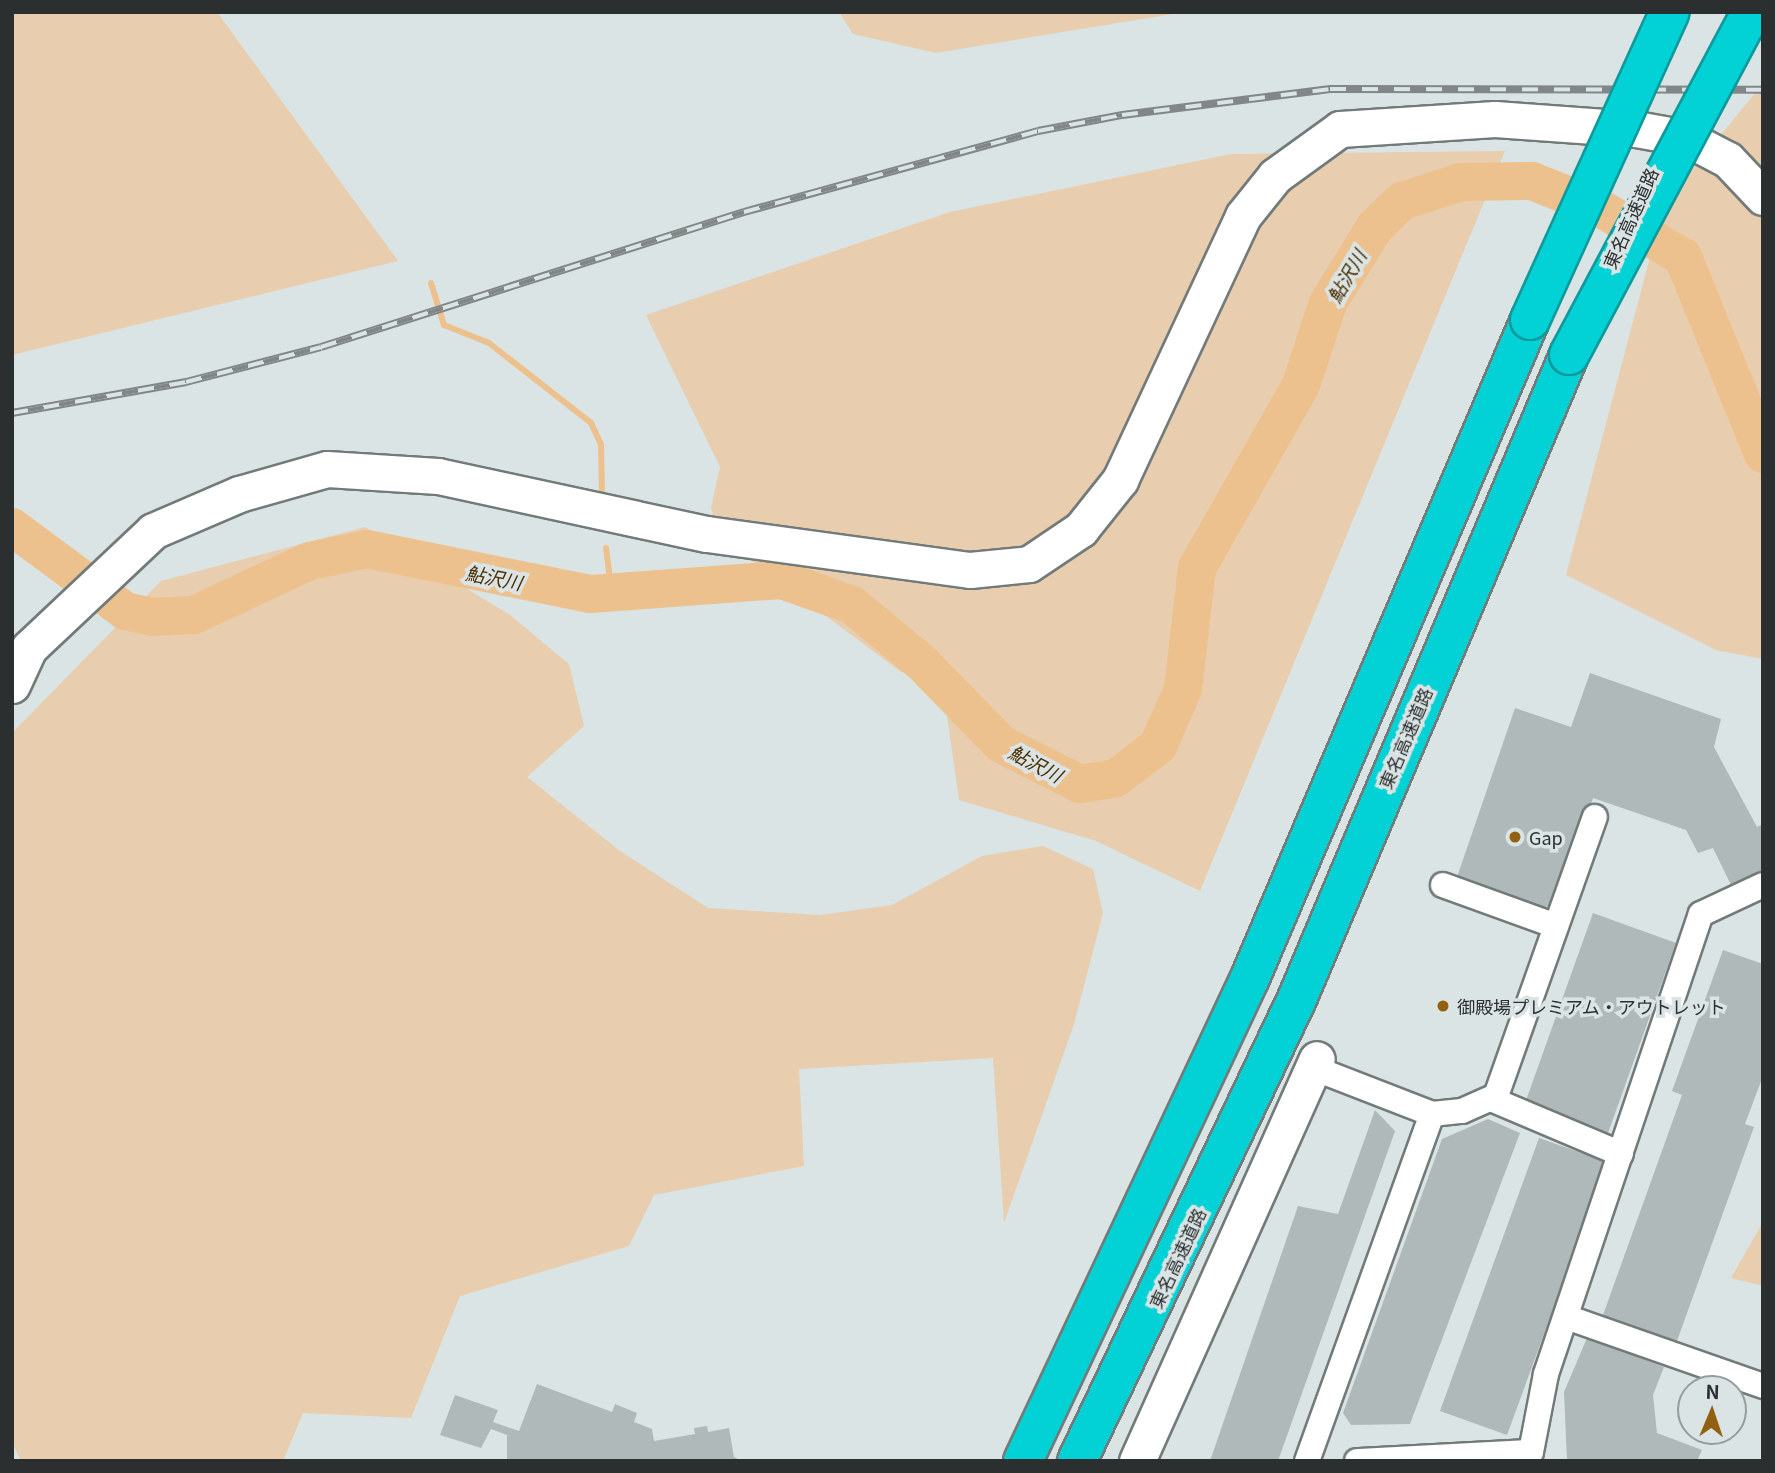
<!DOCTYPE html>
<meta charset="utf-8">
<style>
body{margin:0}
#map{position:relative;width:1775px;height:1473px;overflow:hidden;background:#dbe4e4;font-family:Georgia,"Noto Sans JP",serif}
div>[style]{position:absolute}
.green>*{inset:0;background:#e8cdae}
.stream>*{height:6px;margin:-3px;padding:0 3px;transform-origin:3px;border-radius:3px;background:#edc18d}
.river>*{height:38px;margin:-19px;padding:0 19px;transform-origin:19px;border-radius:19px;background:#edc18d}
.building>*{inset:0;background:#b0b9b9}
.roads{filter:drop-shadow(2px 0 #727a7a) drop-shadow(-2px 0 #727a7a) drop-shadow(0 2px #727a7a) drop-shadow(0 -2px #727a7a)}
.street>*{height:24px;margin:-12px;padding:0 12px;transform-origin:12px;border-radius:12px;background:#fff}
.secondary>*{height:35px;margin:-17.5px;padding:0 17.5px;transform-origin:17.5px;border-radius:17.5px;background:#fff}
.highway>*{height:38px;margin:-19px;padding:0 19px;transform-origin:19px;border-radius:19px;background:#02d2d5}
.rail>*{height:8px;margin-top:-4px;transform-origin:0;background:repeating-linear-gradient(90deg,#dbe4e4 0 16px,#818787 0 32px);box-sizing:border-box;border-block:2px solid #818787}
.bridges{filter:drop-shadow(2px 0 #10999b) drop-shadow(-2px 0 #10999b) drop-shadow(0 2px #10999b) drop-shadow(0 -2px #10999b)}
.highway-bridge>*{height:38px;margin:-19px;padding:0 19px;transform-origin:19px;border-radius:19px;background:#02d2d5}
.dots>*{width:19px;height:19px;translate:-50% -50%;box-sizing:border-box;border:4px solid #dbe4e4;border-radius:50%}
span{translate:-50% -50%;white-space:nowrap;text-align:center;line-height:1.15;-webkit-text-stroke:7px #dbe4e4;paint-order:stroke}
.street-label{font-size:18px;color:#2b2f2f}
.poi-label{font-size:18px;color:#2b2f2f}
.left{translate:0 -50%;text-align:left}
.water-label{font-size:19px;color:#4a2e02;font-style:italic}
.frame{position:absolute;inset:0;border:14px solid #2b2f2f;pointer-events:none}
.north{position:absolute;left:1677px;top:1375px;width:70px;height:70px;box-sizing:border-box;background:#dbe4e4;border:2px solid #959c9c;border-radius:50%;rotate:2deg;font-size:19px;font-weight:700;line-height:28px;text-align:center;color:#2b2f2f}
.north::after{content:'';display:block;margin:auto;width:24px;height:32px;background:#926011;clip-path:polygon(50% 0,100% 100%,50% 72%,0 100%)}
</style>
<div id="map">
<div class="green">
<div style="clip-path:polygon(12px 12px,217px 12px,398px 261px,12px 355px)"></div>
<div style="clip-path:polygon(839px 12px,1185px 12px,936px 53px,853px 34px)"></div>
<div style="clip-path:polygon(1756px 92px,1763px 92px,1763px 659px,1716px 650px,1566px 575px,1664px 204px)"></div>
<div style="clip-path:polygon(1505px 151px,1200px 891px,1096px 841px,959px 800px,942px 680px,901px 672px,721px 538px,711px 508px,720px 467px,646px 315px,950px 212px,1231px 154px)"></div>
<div style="clip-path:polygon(365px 527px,510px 615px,569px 664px,584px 726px,527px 777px,620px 851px,708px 908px,820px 915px,892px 905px,982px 856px,1043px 846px,1093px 869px,1103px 913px,1074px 1024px,1004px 1223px,993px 1058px,799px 1069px,804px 1166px,654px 1195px,629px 1246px,460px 1296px,411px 1418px,303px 1413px,283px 1461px,21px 1461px,12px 1442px,12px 733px,161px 581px)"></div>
<div style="clip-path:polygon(1763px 1222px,1763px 1286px,1731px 1278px)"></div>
</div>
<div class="stream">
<div style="left:431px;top:283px;width:44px;rotate:72.8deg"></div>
<div style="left:444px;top:325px;width:48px;rotate:21.8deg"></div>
<div style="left:489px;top:343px;width:130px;rotate:38.1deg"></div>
<div style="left:591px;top:423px;width:23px;rotate:65deg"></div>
<div style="left:601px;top:444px;width:51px;rotate:88.9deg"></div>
<div style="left:606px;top:548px;width:46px;rotate:82.6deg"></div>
</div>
<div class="river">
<div style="left:12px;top:527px;width:141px;rotate:36.6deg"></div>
<div style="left:125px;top:611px;width:29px;rotate:12deg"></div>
<div style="left:153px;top:617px;width:41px;rotate:-2.8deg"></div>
<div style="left:194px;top:615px;width:128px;rotate:-25deg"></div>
<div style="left:310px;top:561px;width:58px;rotate:-11.9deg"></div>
<div style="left:367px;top:549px;width:228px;rotate:11.4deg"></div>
<div style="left:591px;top:594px;width:192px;rotate:-4.2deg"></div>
<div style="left:782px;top:580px;width:74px;rotate:19.7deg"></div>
<div style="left:852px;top:605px;width:91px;rotate:39.6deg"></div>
<div style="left:922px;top:663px;width:113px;rotate:45.7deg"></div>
<div style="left:1001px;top:744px;width:89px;rotate:26.9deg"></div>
<div style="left:1080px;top:784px;width:36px;rotate:-9deg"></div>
<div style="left:1116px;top:778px;width:53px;rotate:-37.3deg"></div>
<div style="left:1158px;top:746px;width:62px;rotate:-66.3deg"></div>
<div style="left:1183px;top:689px;width:122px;rotate:-83.4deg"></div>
<div style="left:1197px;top:568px;width:210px;rotate:-60.4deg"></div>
<div style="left:1301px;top:385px;width:86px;rotate:-71.8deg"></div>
<div style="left:1328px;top:303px;width:89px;rotate:-58.3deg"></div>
<div style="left:1375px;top:227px;width:37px;rotate:-44deg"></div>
<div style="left:1402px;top:201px;width:62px;rotate:-17.9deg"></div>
<div style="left:1461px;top:182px;width:71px;rotate:-0.8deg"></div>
<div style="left:1532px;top:181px;width:73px;rotate:21.7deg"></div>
<div style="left:1600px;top:208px;width:96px;rotate:30.6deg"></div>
<div style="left:1683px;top:257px;width:213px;rotate:67.9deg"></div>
</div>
<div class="building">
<div style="clip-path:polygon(1590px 673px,1721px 719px,1714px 747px,1757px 827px,1763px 824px,1763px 872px,1732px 887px,1713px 848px,1698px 853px,1686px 830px,1593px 798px,1557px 902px,1541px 909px,1456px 880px,1515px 708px,1571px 727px)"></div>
<div style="clip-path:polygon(1593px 913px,1676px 943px,1607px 1136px,1524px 1106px)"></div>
<div style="clip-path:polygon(1723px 950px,1763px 964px,1763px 1076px,1745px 1124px,1754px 1127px,1677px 1341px,1603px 1315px,1682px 1095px,1672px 1091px)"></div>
<div style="clip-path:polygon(1375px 1110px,1395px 1131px,1278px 1461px,1210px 1461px,1298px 1206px,1338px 1214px)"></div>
<div style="clip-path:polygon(1488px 1119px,1520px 1133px,1410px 1424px,1351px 1425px,1343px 1413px,1442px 1139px)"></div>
<div style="clip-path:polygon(1539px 1138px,1607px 1162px,1507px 1435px,1440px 1411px)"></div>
<div style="clip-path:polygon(1587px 1338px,1664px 1367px,1653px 1395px,1657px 1433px,1702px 1450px,1697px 1461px,1567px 1461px,1564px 1392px)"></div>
<div style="clip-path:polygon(537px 1384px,612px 1412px,615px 1404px,637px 1413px,634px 1422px,652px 1429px,654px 1441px,695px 1434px,694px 1428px,707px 1426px,708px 1432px,729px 1428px,734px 1457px,742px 1461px,507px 1461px,507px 1435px,491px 1429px,481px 1448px,440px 1435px,455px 1395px,498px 1410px,493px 1422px,519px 1431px)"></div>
</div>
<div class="roads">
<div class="street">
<div style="left:1443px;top:885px;width:120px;rotate:19.9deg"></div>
<div style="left:1329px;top:1074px;width:110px;rotate:21.2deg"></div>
<div style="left:1491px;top:1099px;width:141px;rotate:22.9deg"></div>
<div style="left:1566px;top:1317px;width:209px;rotate:19.3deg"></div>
<div style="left:1307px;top:1461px;width:369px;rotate:-70.2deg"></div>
<div style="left:1432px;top:1114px;width:30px;rotate:-6deg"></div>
<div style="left:1462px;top:1111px;width:37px;rotate:-24deg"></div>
<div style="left:1496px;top:1096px;width:296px;rotate:-70.5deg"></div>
<div style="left:1357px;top:1461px;width:174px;rotate:-3deg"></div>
<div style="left:1531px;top:1452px;width:79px;rotate:-79.1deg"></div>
<div style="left:1546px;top:1374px;width:485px;rotate:-71.4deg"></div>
<div style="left:1701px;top:914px;width:68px;rotate:-25.1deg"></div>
</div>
<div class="secondary">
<div style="left:12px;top:685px;width:41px;rotate:-65.3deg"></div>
<div style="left:29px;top:648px;width:170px;rotate:-43.3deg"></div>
<div style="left:153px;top:531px;width:94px;rotate:-23.3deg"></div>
<div style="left:239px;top:494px;width:91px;rotate:-15.9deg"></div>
<div style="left:327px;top:469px;width:111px;rotate:3.6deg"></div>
<div style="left:438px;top:476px;width:275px;rotate:12.2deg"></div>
<div style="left:707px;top:534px;width:265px;rotate:7.8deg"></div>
<div style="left:970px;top:570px;width:59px;rotate:-5.8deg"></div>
<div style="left:1029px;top:564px;width:63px;rotate:-33.9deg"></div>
<div style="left:1081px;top:529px;width:63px;rotate:-51.5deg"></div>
<div style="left:1120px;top:480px;width:291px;rotate:-65deg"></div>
<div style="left:1243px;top:216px;width:51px;rotate:-51.3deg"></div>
<div style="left:1275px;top:176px;width:80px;rotate:-35.9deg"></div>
<div style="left:1340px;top:129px;width:155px;rotate:-3.7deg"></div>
<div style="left:1495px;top:119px;width:141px;rotate:4.1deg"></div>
<div style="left:1636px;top:129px;width:51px;rotate:10.2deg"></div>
<div style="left:1686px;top:138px;width:47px;rotate:27.6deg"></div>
<div style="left:1728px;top:160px;width:51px;rotate:46.6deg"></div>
<div style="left:1137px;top:1461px;width:440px;rotate:-65.9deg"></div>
</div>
<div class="highway">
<div style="left:1023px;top:1461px;width:534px;rotate:-64.83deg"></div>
<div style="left:1250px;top:978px;width:715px;rotate:-66.95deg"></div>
<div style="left:1077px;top:1461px;width:512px;rotate:-64.54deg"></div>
<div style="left:1297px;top:999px;width:699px;rotate:-67.1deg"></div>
</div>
</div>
<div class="rail">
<div style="left:12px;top:413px;width:177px;rotate:-10.1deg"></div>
<div style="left:186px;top:382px;width:139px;rotate:-14.5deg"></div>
<div style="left:321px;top:347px;width:444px;rotate:-17.7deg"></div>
<div style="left:744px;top:212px;width:305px;rotate:-15.4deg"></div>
<div style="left:1038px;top:131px;width:86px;rotate:-10.8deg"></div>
<div style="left:1122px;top:115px;width:210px;rotate:-7.1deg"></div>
<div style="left:1330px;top:89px;width:433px;rotate:0.1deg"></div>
</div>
<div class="bridges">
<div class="highway-bridge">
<div style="left:1530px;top:320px;width:338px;rotate:-65.6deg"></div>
<div style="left:1569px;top:355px;width:388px;rotate:-62deg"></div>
</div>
</div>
<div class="dots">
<div style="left:1515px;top:837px;background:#926011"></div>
<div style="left:1443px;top:1006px;background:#926011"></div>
</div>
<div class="street-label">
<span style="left:1630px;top:218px;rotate:-66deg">東名高速道路</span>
<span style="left:1405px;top:738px;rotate:-67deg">東名高速道路</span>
<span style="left:1177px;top:1258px;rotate:-65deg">東名高速道路</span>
</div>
<div class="poi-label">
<span class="left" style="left:1529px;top:837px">Gap</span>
<span class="left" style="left:1457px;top:1006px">御殿場プレミアム・アウトレット</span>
</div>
<div class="water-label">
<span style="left:1346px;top:276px;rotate:-60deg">鮎沢川</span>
<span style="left:494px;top:577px;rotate:11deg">鮎沢川</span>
<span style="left:1036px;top:763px;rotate:28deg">鮎沢川</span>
</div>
<div class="frame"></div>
<div class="north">N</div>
</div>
